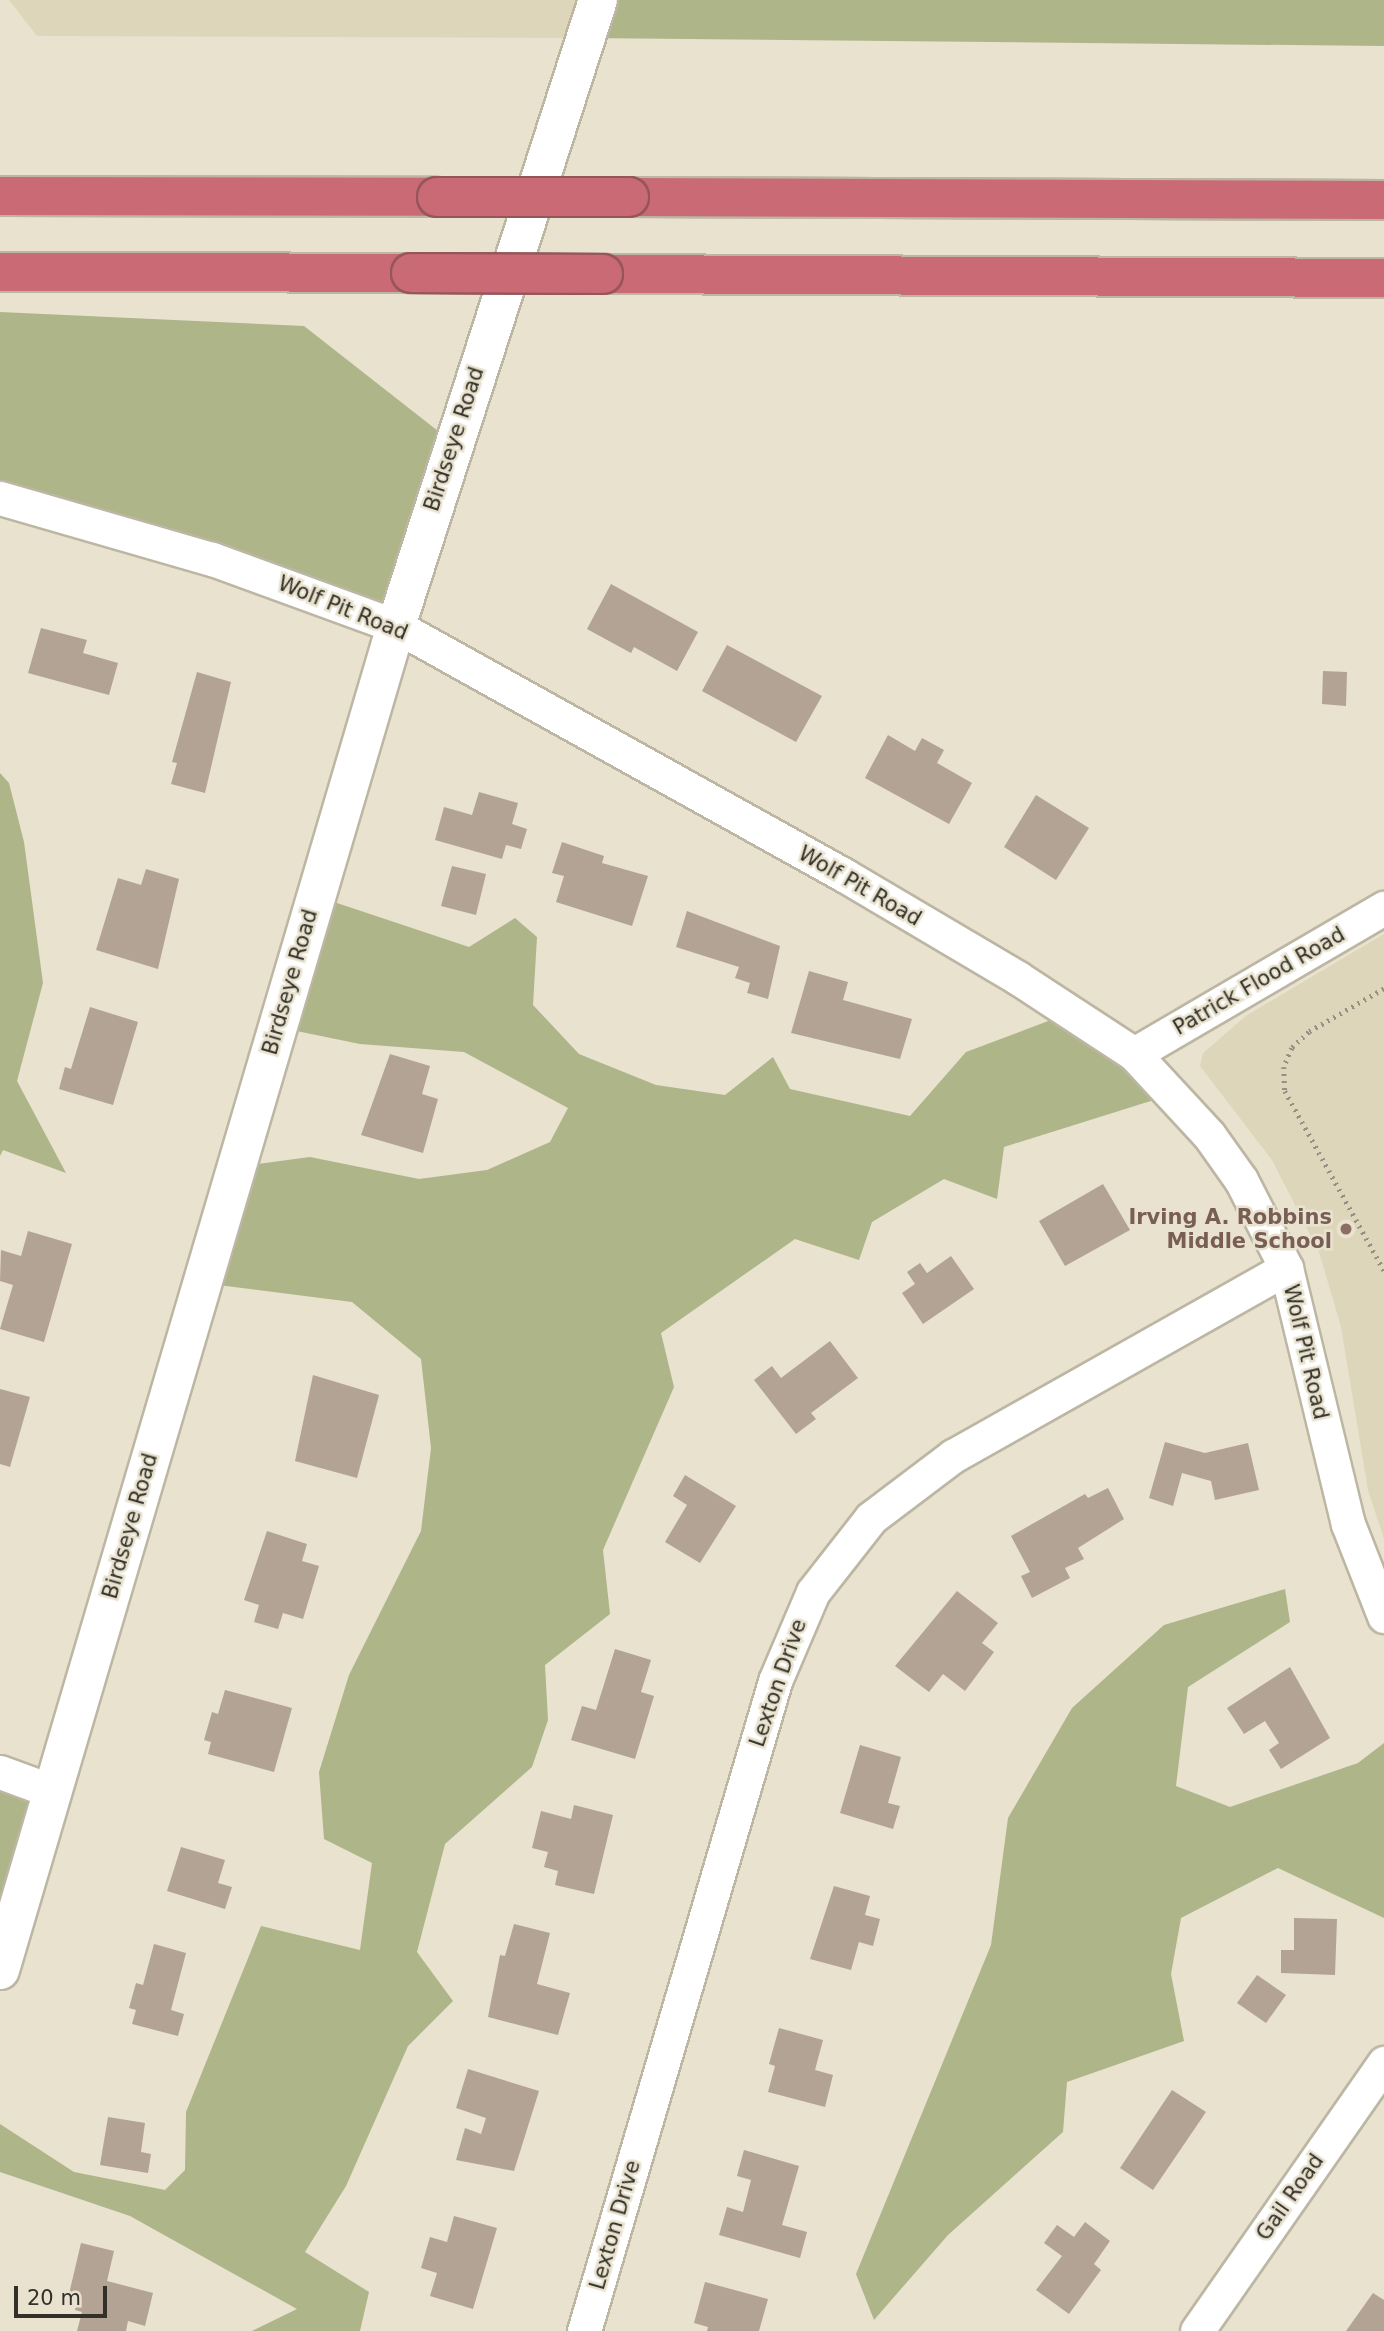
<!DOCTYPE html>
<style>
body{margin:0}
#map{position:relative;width:1384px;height:2331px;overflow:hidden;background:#e8e2cf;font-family:"DejaVu Sans",sans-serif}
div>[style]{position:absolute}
.built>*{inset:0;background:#ded6ba}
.forest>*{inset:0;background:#aeb588}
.building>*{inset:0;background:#b3a395}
.path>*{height:4.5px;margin-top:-2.25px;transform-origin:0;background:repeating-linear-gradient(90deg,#959083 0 2px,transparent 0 7px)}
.roads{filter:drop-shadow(2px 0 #bcb6a3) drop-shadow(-2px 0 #bcb6a3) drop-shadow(0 2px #bcb6a3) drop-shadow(0 -2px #bcb6a3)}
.street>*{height:33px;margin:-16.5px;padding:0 16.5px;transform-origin:16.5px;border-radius:16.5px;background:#fff}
.secondary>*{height:38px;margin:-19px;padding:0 19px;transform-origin:19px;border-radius:19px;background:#fff}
.highway>*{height:38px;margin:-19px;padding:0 19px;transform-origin:19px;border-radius:19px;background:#ca6a75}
.bridges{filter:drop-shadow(2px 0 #95565a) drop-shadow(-2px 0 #95565a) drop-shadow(0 2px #95565a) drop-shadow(0 -2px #95565a)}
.highway-bridge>*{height:38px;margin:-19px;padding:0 19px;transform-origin:19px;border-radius:19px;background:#ca6a75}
.dots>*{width:19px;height:19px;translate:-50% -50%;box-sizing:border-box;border:4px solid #e8e2cf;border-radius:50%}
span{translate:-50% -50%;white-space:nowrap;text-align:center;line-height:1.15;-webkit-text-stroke:5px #e8e2cf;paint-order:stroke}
.street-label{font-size:21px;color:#323028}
.education-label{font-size:21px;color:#785e54;font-weight:700}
.right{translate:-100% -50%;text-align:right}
.scale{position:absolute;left:14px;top:2286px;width:93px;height:32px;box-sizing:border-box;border:4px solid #323028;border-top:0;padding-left:9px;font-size:21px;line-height:24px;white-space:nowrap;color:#323028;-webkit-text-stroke:5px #e8e2cf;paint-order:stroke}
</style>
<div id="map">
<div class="built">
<div style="clip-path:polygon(9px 0,598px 0,585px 38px,37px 36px)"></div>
<div style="clip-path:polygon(1384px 934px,1384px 1539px,1368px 1490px,1341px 1327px,1319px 1252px,1272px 1160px,1200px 1066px,1203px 1053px,1247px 1015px)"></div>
</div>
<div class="forest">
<div style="clip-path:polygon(598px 0,1384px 0,1384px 46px,585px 38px)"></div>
<div style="clip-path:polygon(0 312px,304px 326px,452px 442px,396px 626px,0 499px)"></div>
<div style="clip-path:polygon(0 773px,9px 783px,24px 842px,43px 983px,17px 1081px,66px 1173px,3px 1150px,0 1156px)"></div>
<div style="clip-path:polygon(316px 896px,469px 947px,515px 918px,537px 937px,533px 1005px,579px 1054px,656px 1085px,725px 1095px,773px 1057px,790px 1089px,910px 1116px,966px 1052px,1072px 1012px,1173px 1094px,1004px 1147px,997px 1199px,944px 1179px,872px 1222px,859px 1260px,795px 1239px,661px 1333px,674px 1387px,603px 1550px,610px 1614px,545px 1665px,548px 1720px,532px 1767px,445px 1844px,417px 1952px,453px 2001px,408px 2046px,346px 2186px,305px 2252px,369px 2292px,360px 2331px,252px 2331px,297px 2309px,130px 2216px,0 2172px,0 2124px,74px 2172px,165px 2190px,185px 2170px,186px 2112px,261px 1926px,360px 1950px,372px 1863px,324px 1839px,319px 1772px,349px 1675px,421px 1531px,431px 1448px,421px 1359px,352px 1302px,202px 1283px,236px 1167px,310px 1157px,419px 1179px,487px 1170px,550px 1142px,568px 1108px,464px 1052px,360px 1044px,277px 1027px)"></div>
<div style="clip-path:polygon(1285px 1589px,1290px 1622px,1188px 1687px,1176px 1786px,1230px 1807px,1358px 1763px,1384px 1743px,1384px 1918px,1278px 1868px,1181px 1918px,1171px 1974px,1184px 2041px,1067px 2082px,1063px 2132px,948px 2235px,874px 2320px,856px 2274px,991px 1945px,1008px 1818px,1072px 1708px,1164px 1625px)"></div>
<div style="clip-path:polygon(0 1772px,52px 1791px,0 1970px)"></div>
</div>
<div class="building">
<div style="clip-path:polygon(611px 584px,698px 632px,677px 671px,634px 647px,631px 653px,587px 629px)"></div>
<div style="clip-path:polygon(41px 628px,87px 640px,83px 653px,118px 663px,109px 695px,28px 673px)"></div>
<div style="clip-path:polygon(727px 645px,822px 696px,796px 742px,702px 691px)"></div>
<div style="clip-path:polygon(1323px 671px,1347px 672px,1346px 706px,1322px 704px)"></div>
<div style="clip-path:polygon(197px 672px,231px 682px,205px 793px,171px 784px,177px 763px,172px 762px)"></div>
<div style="clip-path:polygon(888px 735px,915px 751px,922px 738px,944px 750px,937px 763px,972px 783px,949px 824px,865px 778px)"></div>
<div style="clip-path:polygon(479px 792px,518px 803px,512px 824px,527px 829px,521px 849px,506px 845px,502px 859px,435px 840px,444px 807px,472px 815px)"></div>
<div style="clip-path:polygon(1036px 795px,1089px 828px,1056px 880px,1004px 847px)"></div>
<div style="clip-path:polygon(562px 842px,604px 856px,602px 863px,648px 876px,632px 926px,556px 902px,564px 876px,552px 873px)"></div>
<div style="clip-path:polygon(452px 866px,486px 874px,476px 915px,441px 906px)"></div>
<div style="clip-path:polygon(146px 869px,179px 879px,158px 969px,96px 950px,118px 878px,141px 885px)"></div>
<div style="clip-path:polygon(687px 911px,780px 946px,768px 999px,747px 993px,750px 983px,735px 978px,739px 967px,676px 947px)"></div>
<div style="clip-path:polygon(809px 971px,848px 982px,843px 1000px,912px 1019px,900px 1059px,791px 1033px)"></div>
<div style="clip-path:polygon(90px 1007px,138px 1022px,113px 1105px,59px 1089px,65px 1067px,71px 1069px)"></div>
<div style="clip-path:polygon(390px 1054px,430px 1066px,422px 1094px,438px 1099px,423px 1153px,361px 1135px)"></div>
<div style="clip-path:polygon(1103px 1184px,1130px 1230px,1065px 1266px,1039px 1221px)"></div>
<div style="clip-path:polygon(28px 1231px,72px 1244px,44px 1342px,0 1329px,13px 1285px,0 1281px,1px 1250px,21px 1256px)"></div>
<div style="clip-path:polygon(951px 1256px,974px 1289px,923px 1324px,902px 1293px,915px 1284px,907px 1272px,920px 1263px,927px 1273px)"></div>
<div style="clip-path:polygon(830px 1341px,858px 1378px,811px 1413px,816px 1419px,796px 1434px,754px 1380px,772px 1366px,781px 1378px)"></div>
<div style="clip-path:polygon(313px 1375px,379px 1395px,357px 1478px,295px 1461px)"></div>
<div style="clip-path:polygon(0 1389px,30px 1397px,10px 1467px,0 1464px)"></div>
<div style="clip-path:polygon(1165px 1442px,1205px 1453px,1248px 1443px,1259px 1490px,1215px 1500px,1211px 1481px,1182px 1473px,1173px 1506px,1149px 1498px)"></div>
<div style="clip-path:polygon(685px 1475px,736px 1506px,700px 1563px,665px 1542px,687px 1505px,673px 1496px)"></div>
<div style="clip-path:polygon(1108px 1488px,1124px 1519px,1078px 1548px,1084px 1559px,1065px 1568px,1070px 1578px,1032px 1598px,1021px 1576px,1030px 1572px,1011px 1536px,1085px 1494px,1088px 1498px)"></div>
<div style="clip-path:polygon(267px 1531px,307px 1544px,302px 1561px,319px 1566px,303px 1619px,283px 1613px,278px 1629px,254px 1622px,259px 1605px,244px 1600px)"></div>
<div style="clip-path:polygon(957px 1591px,998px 1623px,982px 1643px,994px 1652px,965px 1691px,943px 1674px,929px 1692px,895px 1666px)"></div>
<div style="clip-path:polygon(615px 1649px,651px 1660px,641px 1692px,654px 1696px,635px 1759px,571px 1740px,582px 1706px,596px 1710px)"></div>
<div style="clip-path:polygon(1290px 1667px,1330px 1738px,1281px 1769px,1269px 1750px,1279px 1743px,1265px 1721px,1244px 1734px,1227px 1708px)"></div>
<div style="clip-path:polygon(225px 1690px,292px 1708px,274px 1772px,208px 1754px,211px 1742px,204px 1740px,212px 1712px,218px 1714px)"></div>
<div style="clip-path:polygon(860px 1745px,901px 1757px,888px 1803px,900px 1806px,893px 1829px,840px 1813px)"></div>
<div style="clip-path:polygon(574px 1805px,613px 1815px,594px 1894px,555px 1885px,558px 1871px,544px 1867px,548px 1852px,532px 1848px,541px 1811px,571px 1819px)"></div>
<div style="clip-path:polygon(181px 1847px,225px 1860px,218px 1883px,232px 1887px,225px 1909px,167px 1891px)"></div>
<div style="clip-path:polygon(834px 1886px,870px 1896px,865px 1915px,880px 1919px,873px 1946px,859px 1942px,851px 1970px,810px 1959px)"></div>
<div style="clip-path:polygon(1294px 1918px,1337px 1919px,1335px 1975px,1281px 1973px,1281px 1950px,1294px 1950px)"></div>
<div style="clip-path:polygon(514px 1924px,550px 1933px,537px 1984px,570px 1993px,558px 2035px,488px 2017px,500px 1955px,505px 1956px)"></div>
<div style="clip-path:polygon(154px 1944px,186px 1953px,171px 2010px,184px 2014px,178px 2036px,132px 2024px,136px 2010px,129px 2008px,136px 1983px,143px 1985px)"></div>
<div style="clip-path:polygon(1257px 1975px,1286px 1995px,1266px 2023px,1237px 2003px)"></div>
<div style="clip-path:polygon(779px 2028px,823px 2040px,815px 2070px,833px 2075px,825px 2107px,768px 2092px,775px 2066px,769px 2064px)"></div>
<div style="clip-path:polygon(468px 2069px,539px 2091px,514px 2171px,456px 2160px,465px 2128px,481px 2134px,486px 2118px,456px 2108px)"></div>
<div style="clip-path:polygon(1172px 2090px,1206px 2112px,1153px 2190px,1120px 2168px)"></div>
<div style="clip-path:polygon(108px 2117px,145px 2123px,141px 2152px,151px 2154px,148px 2173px,100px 2165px)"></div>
<div style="clip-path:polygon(744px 2150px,799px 2166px,782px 2225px,807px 2232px,800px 2258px,719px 2235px,727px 2207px,743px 2212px,751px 2180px,737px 2176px)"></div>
<div style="clip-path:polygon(454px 2216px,497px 2228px,473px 2309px,430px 2296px,437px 2273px,421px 2268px,430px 2237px,447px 2242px)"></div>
<div style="clip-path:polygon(1085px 2222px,1110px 2241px,1094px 2264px,1101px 2270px,1069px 2314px,1036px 2290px,1062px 2256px,1044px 2243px,1057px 2225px,1074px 2237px)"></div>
<div style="clip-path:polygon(81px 2243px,114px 2251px,107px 2281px,153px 2293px,145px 2326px,128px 2321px,126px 2331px,77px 2331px,82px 2312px,75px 2310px,79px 2296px,69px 2294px)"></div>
<div style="clip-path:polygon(705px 2282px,768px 2299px,759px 2331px,707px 2331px,708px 2327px,694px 2323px)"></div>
<div style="clip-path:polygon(1373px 2293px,1384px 2300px,1384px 2331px,1346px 2331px)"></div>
</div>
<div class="path">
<div style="left:1384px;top:989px;width:86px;rotate:150.2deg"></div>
<div style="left:1309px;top:1032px;width:23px;rotate:137deg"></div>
<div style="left:1292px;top:1048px;width:21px;rotate:113deg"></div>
<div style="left:1284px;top:1067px;width:24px;rotate:88deg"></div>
<div style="left:1285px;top:1091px;width:205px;rotate:61.1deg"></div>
</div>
<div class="roads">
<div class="street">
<div style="left:0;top:498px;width:221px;rotate:16.1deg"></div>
<div style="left:212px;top:559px;width:196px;rotate:20deg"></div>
<div style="left:396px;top:626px;width:513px;rotate:29.07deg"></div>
<div style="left:844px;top:875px;width:202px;rotate:30.6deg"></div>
<div style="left:1018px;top:978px;width:139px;rotate:33.2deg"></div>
<div style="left:1134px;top:1054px;width:110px;rotate:47.2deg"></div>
<div style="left:1209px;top:1135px;width:55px;rotate:54.6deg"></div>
<div style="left:1241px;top:1180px;width:99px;rotate:62.9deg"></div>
<div style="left:1286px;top:1268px;width:263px;rotate:76.4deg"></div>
<div style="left:1348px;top:1524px;width:99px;rotate:68.6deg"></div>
<div style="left:1134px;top:1054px;width:290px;rotate:-30.3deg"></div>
<div style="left:0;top:1772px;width:55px;rotate:20.1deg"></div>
<div style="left:584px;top:2331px;width:677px;rotate:-73.62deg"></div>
<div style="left:775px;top:1681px;width:97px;rotate:-66.9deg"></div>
<div style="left:813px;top:1592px;width:94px;rotate:-51.9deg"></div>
<div style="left:871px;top:1518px;width:103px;rotate:-37.1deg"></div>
<div style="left:953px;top:1456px;width:382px;rotate:-29.4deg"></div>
<div style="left:1197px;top:2331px;width:327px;rotate:-55.1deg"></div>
</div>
<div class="secondary">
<div style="left:0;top:1970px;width:1401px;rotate:-73.58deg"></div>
<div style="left:396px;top:626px;width:658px;rotate:-72.12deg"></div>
</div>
<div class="highway">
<div style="left:0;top:196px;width:437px;rotate:0.1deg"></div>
<div style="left:629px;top:197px;width:755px;rotate:0.23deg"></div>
<div style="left:0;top:272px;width:411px;rotate:0.1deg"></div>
<div style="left:603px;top:274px;width:781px;rotate:0.29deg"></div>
</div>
</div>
<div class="bridges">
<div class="highway-bridge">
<div style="left:437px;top:197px;width:192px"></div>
<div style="left:411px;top:273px;width:192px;rotate:0.3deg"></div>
</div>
</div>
<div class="dots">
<div style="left:1346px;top:1229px;background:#8d6e63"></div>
</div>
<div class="street-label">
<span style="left:454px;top:439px;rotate:-72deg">Birdseye Road</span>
<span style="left:343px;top:608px;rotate:22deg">Wolf Pit Road</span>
<span style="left:860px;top:886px;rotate:30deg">Wolf Pit Road</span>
<span style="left:1259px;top:981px;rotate:-30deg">Patrick Flood Road</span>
<span style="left:290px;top:982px;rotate:-74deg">Birdseye Road</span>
<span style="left:1306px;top:1352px;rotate:77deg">Wolf Pit Road</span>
<span style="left:130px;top:1526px;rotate:-74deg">Birdseye Road</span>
<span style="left:778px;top:1683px;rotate:-71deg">Lexton Drive</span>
<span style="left:1290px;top:2197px;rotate:-55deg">Gail Road</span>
<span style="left:615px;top:2225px;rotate:-74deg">Lexton Drive</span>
</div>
<div class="education-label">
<span class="right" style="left:1332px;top:1229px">Irving A. Robbins<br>Middle School</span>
</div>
<div class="scale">20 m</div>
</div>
